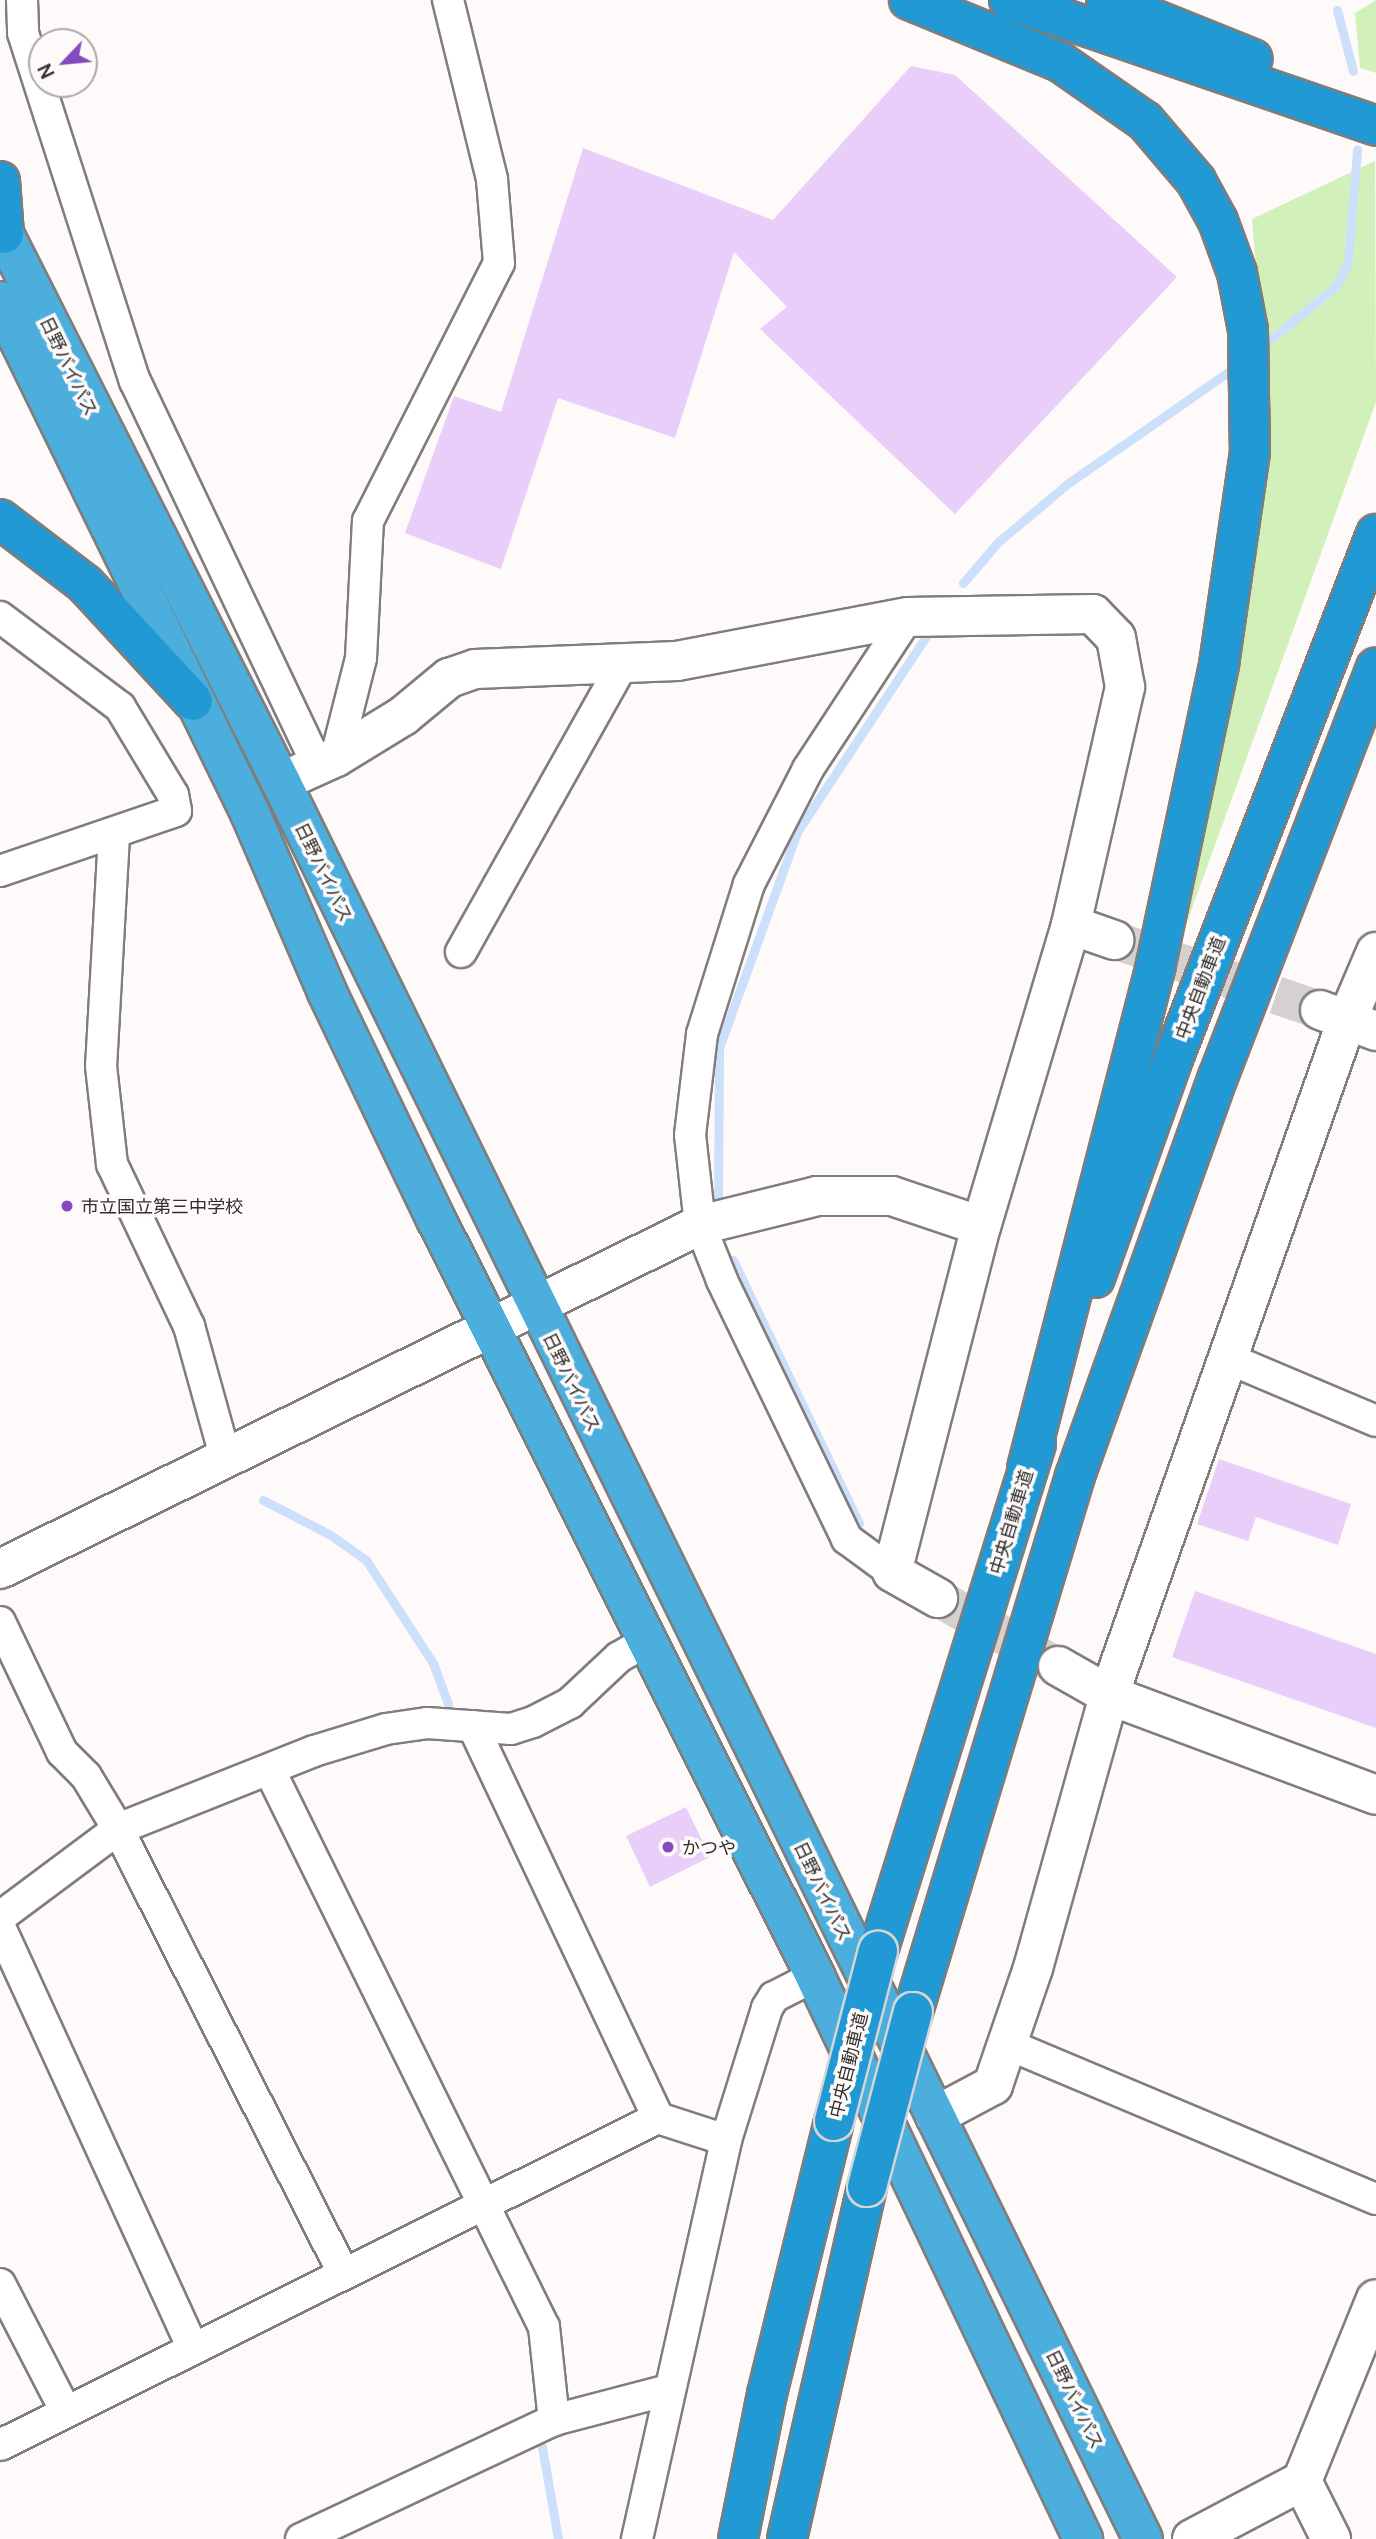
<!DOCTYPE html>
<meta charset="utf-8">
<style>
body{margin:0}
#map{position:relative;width:1376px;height:2539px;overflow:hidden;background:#fefaf9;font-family:Manrope,"Noto Sans JP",sans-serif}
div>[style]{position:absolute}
.green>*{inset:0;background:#d2f1ba}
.stream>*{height:9px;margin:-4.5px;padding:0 4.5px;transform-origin:4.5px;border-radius:4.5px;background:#cde0fb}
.building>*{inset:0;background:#e8cef8}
.tertiary-tunnel>*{height:38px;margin-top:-19px;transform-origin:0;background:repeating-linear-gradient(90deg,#d5d1d0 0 38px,transparent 0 57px)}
.roads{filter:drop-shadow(2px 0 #807d7b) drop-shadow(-2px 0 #807d7b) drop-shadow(0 2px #807d7b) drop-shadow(0 -2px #807d7b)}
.minor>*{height:30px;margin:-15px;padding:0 15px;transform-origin:15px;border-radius:15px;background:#fff}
.tertiary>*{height:38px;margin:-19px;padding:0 19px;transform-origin:19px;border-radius:19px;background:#fff}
.trunk>*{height:38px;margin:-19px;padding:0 19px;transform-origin:19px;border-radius:19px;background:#4caedc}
.motorway>*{height:38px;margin:-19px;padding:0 19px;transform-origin:19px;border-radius:19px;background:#2099d4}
.bridges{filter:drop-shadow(2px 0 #d6d5d5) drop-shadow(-2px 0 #d6d5d5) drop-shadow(0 2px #d6d5d5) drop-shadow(0 -2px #d6d5d5)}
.motorway-bridge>*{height:38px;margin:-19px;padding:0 19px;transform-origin:19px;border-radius:19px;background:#2099d4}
.dots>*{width:19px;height:19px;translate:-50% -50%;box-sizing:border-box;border:4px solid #fefaf9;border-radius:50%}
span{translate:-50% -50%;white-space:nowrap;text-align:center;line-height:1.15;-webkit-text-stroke:7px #fefaf9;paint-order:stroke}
.street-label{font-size:18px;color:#302f2e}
.poi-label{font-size:18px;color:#302f2e}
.left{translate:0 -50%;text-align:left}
.north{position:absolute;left:28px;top:28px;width:70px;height:70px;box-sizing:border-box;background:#fefaf9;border:2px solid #aca9a8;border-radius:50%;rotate:244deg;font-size:19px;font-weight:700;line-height:28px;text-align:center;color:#302f2e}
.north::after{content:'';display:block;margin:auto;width:24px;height:32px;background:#8749be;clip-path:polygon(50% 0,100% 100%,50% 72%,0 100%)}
</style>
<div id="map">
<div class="green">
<div style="clip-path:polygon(1376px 0,1376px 73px,1360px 68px,1355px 13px)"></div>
<div style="clip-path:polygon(1375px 161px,1376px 402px,1182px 936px,1175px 932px,1264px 360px,1252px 219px)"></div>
</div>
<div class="stream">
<div style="left:1337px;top:10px;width:63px;rotate:75.3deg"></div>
<div style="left:1260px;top:348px;width:98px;rotate:-39.2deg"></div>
<div style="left:1336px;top:286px;width:27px;rotate:-63deg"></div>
<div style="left:1348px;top:262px;width:113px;rotate:-85.4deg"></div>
<div style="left:963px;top:583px;width:54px;rotate:-49.5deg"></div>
<div style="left:998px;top:542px;width:90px;rotate:-40deg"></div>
<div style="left:1067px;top:484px;width:208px;rotate:-34.8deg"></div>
<div style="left:718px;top:1201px;width:153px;rotate:-89.6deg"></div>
<div style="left:719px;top:1048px;width:230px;rotate:-70.1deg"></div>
<div style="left:797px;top:832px;width:240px;rotate:-56.6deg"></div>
<div style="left:733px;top:1260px;width:292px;rotate:64.4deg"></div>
<div style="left:263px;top:1500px;width:74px;rotate:27.3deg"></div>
<div style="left:329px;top:1534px;width:45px;rotate:35.1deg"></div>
<div style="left:366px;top:1560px;width:123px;rotate:57deg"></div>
<div style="left:433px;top:1663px;width:44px;rotate:69.9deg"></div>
<div style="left:542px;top:2447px;width:93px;rotate:80.1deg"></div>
</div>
<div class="building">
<div style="clip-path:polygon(911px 66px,955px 75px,1177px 277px,955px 514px,760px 329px,787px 307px,734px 252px,675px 438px,558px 398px,501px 569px,405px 533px,454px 396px,501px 412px,583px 148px,773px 220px)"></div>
<div style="clip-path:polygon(1219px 1459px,1351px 1504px,1338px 1545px,1256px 1517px,1248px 1541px,1197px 1524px)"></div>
<div style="clip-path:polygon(1195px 1591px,1376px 1654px,1376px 1728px,1172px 1657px)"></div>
<div style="clip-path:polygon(686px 1807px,710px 1857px,650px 1887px,626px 1836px)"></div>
</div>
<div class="tertiary-tunnel">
<div style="left:1114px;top:940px;width:218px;rotate:18.8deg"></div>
<div style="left:938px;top:1598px;width:129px;rotate:29.7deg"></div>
</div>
<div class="roads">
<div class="minor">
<div style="left:22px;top:0;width:33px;rotate:88deg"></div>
<div style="left:23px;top:33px;width:366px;rotate:72.2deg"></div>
<div style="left:135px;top:381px;width:424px;rotate:64.6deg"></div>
<div style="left:0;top:617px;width:150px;rotate:36.9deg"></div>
<div style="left:120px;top:707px;width:103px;rotate:58.9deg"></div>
<div style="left:173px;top:795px;width:16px;rotate:79deg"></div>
<div style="left:176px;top:811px;width:186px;rotate:161.2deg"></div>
<div style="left:336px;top:757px;width:102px;rotate:-75.8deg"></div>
<div style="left:361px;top:658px;width:137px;rotate:-87.1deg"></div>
<div style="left:368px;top:521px;width:289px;rotate:-63.1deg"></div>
<div style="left:499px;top:263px;width:84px;rotate:-94.8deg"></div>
<div style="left:492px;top:179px;width:184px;rotate:-103.8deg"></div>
<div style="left:114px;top:835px;width:231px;rotate:93.2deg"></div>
<div style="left:101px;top:1066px;width:99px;rotate:83.6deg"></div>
<div style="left:112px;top:1164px;width:179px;rotate:64.6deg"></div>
<div style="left:189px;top:1326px;width:138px;rotate:74.5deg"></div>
<div style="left:461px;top:952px;width:331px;rotate:-60.7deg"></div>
<div style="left:1227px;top:1358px;width:162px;rotate:22.9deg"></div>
<div style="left:892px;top:1572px;width:56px;rotate:-143.7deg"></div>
<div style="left:847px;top:1539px;width:288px;rotate:-115.8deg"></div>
<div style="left:722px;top:1280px;width:59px;rotate:-111.8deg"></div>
<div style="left:700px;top:1225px;width:91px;rotate:-96.3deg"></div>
<div style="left:690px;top:1135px;width:102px;rotate:-83.2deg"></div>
<div style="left:702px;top:1034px;width:157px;rotate:-72.6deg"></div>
<div style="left:749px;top:884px;width:129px;rotate:-62.8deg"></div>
<div style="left:808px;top:769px;width:182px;rotate:-56.7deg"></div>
<div style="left:0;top:1622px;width:144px;rotate:64.5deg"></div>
<div style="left:62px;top:1752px;width:34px;rotate:45deg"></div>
<div style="left:86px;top:1776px;width:62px;rotate:58.9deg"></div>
<div style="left:118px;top:1829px;width:499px;rotate:63.1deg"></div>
<div style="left:473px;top:1726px;width:433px;rotate:64.7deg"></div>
<div style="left:658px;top:2118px;width:71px;rotate:17.9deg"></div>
<div style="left:270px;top:1771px;width:620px;rotate:63.77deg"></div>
<div style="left:544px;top:2327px;width:94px;rotate:83.9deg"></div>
<div style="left:0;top:1917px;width:147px;rotate:-36.7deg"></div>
<div style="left:118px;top:1829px;width:211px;rotate:-21.7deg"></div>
<div style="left:314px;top:1751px;width:75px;rotate:-17deg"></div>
<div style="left:386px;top:1729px;width:41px;rotate:-8.3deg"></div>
<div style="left:427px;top:1723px;width:84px;rotate:4.1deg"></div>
<div style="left:511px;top:1729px;width:23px;rotate:-18deg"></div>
<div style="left:533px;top:1722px;width:42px;rotate:-27.2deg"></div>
<div style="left:570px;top:1703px;width:67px;rotate:-43.2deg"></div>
<div style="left:619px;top:1657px;width:31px;rotate:-29deg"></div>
<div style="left:0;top:1927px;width:464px;rotate:65.4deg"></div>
<div style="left:1007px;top:2044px;width:400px;rotate:22.8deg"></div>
<div style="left:0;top:2284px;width:144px;rotate:62.7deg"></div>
<div style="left:0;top:2445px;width:735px;rotate:-26.43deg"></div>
<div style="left:301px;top:2539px;width:280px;rotate:-25.2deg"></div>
<div style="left:554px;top:2420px;width:118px;rotate:-14.7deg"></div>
<div style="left:637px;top:2539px;width:409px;rotate:-77.4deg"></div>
<div style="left:726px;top:2140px;width:138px;rotate:-72.7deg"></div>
<div style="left:767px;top:2008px;width:13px;rotate:-58deg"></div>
<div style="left:774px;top:1997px;width:46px;rotate:-27.1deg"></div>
</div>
<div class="tertiary">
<div style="left:281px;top:782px;width:60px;rotate:-24.4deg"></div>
<div style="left:336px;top:757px;width:79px;rotate:-31.5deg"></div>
<div style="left:403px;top:716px;width:60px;rotate:-39.6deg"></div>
<div style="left:449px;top:678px;width:28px;rotate:-19deg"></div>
<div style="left:475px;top:669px;width:202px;rotate:-2.3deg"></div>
<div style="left:677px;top:661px;width:235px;rotate:-10.8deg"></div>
<div style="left:908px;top:617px;width:185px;rotate:-0.9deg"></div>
<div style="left:1093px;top:614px;width:33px;rotate:46deg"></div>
<div style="left:1116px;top:638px;width:50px;rotate:79.6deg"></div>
<div style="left:1125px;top:687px;width:244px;rotate:102.8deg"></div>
<div style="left:1071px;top:925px;width:314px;rotate:106.6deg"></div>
<div style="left:981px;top:1226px;width:357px;rotate:104.4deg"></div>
<div style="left:892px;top:1572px;width:53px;rotate:29.5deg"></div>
<div style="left:1071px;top:925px;width:46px;rotate:19.2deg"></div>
<div style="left:1320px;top:1010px;width:60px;rotate:20.6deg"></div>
<div style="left:0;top:1569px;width:780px;rotate:-26.17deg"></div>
<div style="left:700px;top:1225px;width:121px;rotate:-13.9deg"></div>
<div style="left:817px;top:1196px;width:75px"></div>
<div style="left:892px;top:1196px;width:94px;rotate:18.6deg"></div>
<div style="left:1058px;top:1666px;width:59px;rotate:29.6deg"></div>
<div style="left:1109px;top:1695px;width:285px;rotate:20.5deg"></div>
<div style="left:935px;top:2116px;width:66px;rotate:-28.1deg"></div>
<div style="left:993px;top:2085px;width:124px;rotate:-71.1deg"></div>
<div style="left:1033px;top:1968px;width:283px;rotate:-74.4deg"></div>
<div style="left:1109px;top:1695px;width:716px;rotate:-70.58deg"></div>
<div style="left:1347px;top:1020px;width:74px;rotate:-66.9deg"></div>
<div style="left:1302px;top:2481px;width:65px;rotate:63.4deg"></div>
<div style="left:1192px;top:2539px;width:124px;rotate:-27.8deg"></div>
<div style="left:1302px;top:2481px;width:196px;rotate:-67.9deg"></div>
</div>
<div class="trunk">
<div style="left:0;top:226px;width:623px;rotate:63.19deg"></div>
<div style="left:281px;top:782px;width:1957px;rotate:63.87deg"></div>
<div style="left:0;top:301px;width:570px;rotate:63.97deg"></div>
<div style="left:250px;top:813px;width:195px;rotate:66.7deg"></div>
<div style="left:327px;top:992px;width:252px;rotate:64.4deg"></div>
<div style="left:436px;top:1219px;width:847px;rotate:63.4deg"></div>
<div style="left:815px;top:1976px;width:624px;rotate:64.54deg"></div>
</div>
<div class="motorway">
<div style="left:909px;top:0;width:163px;rotate:22.3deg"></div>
<div style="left:1060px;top:62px;width:103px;rotate:34.8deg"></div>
<div style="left:1145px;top:121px;width:79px;rotate:49.6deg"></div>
<div style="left:1196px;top:181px;width:46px;rotate:61.2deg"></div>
<div style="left:1218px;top:221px;width:55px;rotate:69.9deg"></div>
<div style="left:1237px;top:273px;width:58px;rotate:79.1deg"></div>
<div style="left:1248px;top:330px;width:122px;rotate:89.1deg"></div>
<div style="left:1250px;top:452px;width:215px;rotate:98.3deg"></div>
<div style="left:1219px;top:665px;width:307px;rotate:101.9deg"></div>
<div style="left:1156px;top:965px;width:519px;rotate:104.38deg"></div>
<div style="left:1009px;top:0;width:388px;rotate:18.9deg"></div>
<div style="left:1106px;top:0;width:158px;rotate:21.9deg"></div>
<div style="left:0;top:181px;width:53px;rotate:85.7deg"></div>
<div style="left:0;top:519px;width:107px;rotate:37.4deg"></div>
<div style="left:85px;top:584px;width:159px;rotate:47.3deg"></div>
<div style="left:1095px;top:1278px;width:232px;rotate:-70.4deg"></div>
<div style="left:1173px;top:1059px;width:563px;rotate:-68.86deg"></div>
<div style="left:878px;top:1951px;width:531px;rotate:-72.69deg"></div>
<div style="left:913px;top:2012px;width:560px;rotate:-73.18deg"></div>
<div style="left:1075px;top:1476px;width:424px;rotate:-70.3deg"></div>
<div style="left:1218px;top:1077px;width:439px;rotate:-68.9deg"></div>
<div style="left:738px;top:2539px;width:148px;rotate:-78.7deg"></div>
<div style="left:767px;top:2394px;width:281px;rotate:-76.2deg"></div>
<div style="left:787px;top:2539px;width:361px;rotate:-77.2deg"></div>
</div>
</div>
<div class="bridges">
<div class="motorway-bridge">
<div style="left:834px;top:2121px;width:176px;rotate:-75.5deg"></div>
<div style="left:867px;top:2187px;width:181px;rotate:-75.3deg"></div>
</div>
</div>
<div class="dots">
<div style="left:67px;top:1206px;background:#8749be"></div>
<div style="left:668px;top:1847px;background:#8749be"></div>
</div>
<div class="street-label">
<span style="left:69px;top:366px;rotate:64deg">日野バイパス</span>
<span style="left:324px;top:872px;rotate:64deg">日野バイパス</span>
<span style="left:1200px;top:988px;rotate:-69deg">中央自動車道</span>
<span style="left:572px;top:1382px;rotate:64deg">日野バイパス</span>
<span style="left:1011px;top:1522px;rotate:-73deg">中央自動車道</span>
<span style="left:823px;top:1891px;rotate:64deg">日野バイパス</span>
<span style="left:848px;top:2065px;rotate:-76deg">中央自動車道</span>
<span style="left:1075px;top:2399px;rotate:64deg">日野バイパス</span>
</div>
<div class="poi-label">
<span class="left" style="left:81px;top:1206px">市立国立第三中学校</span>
<span class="left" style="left:682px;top:1847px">かつや</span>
</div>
<div class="north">N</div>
</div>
